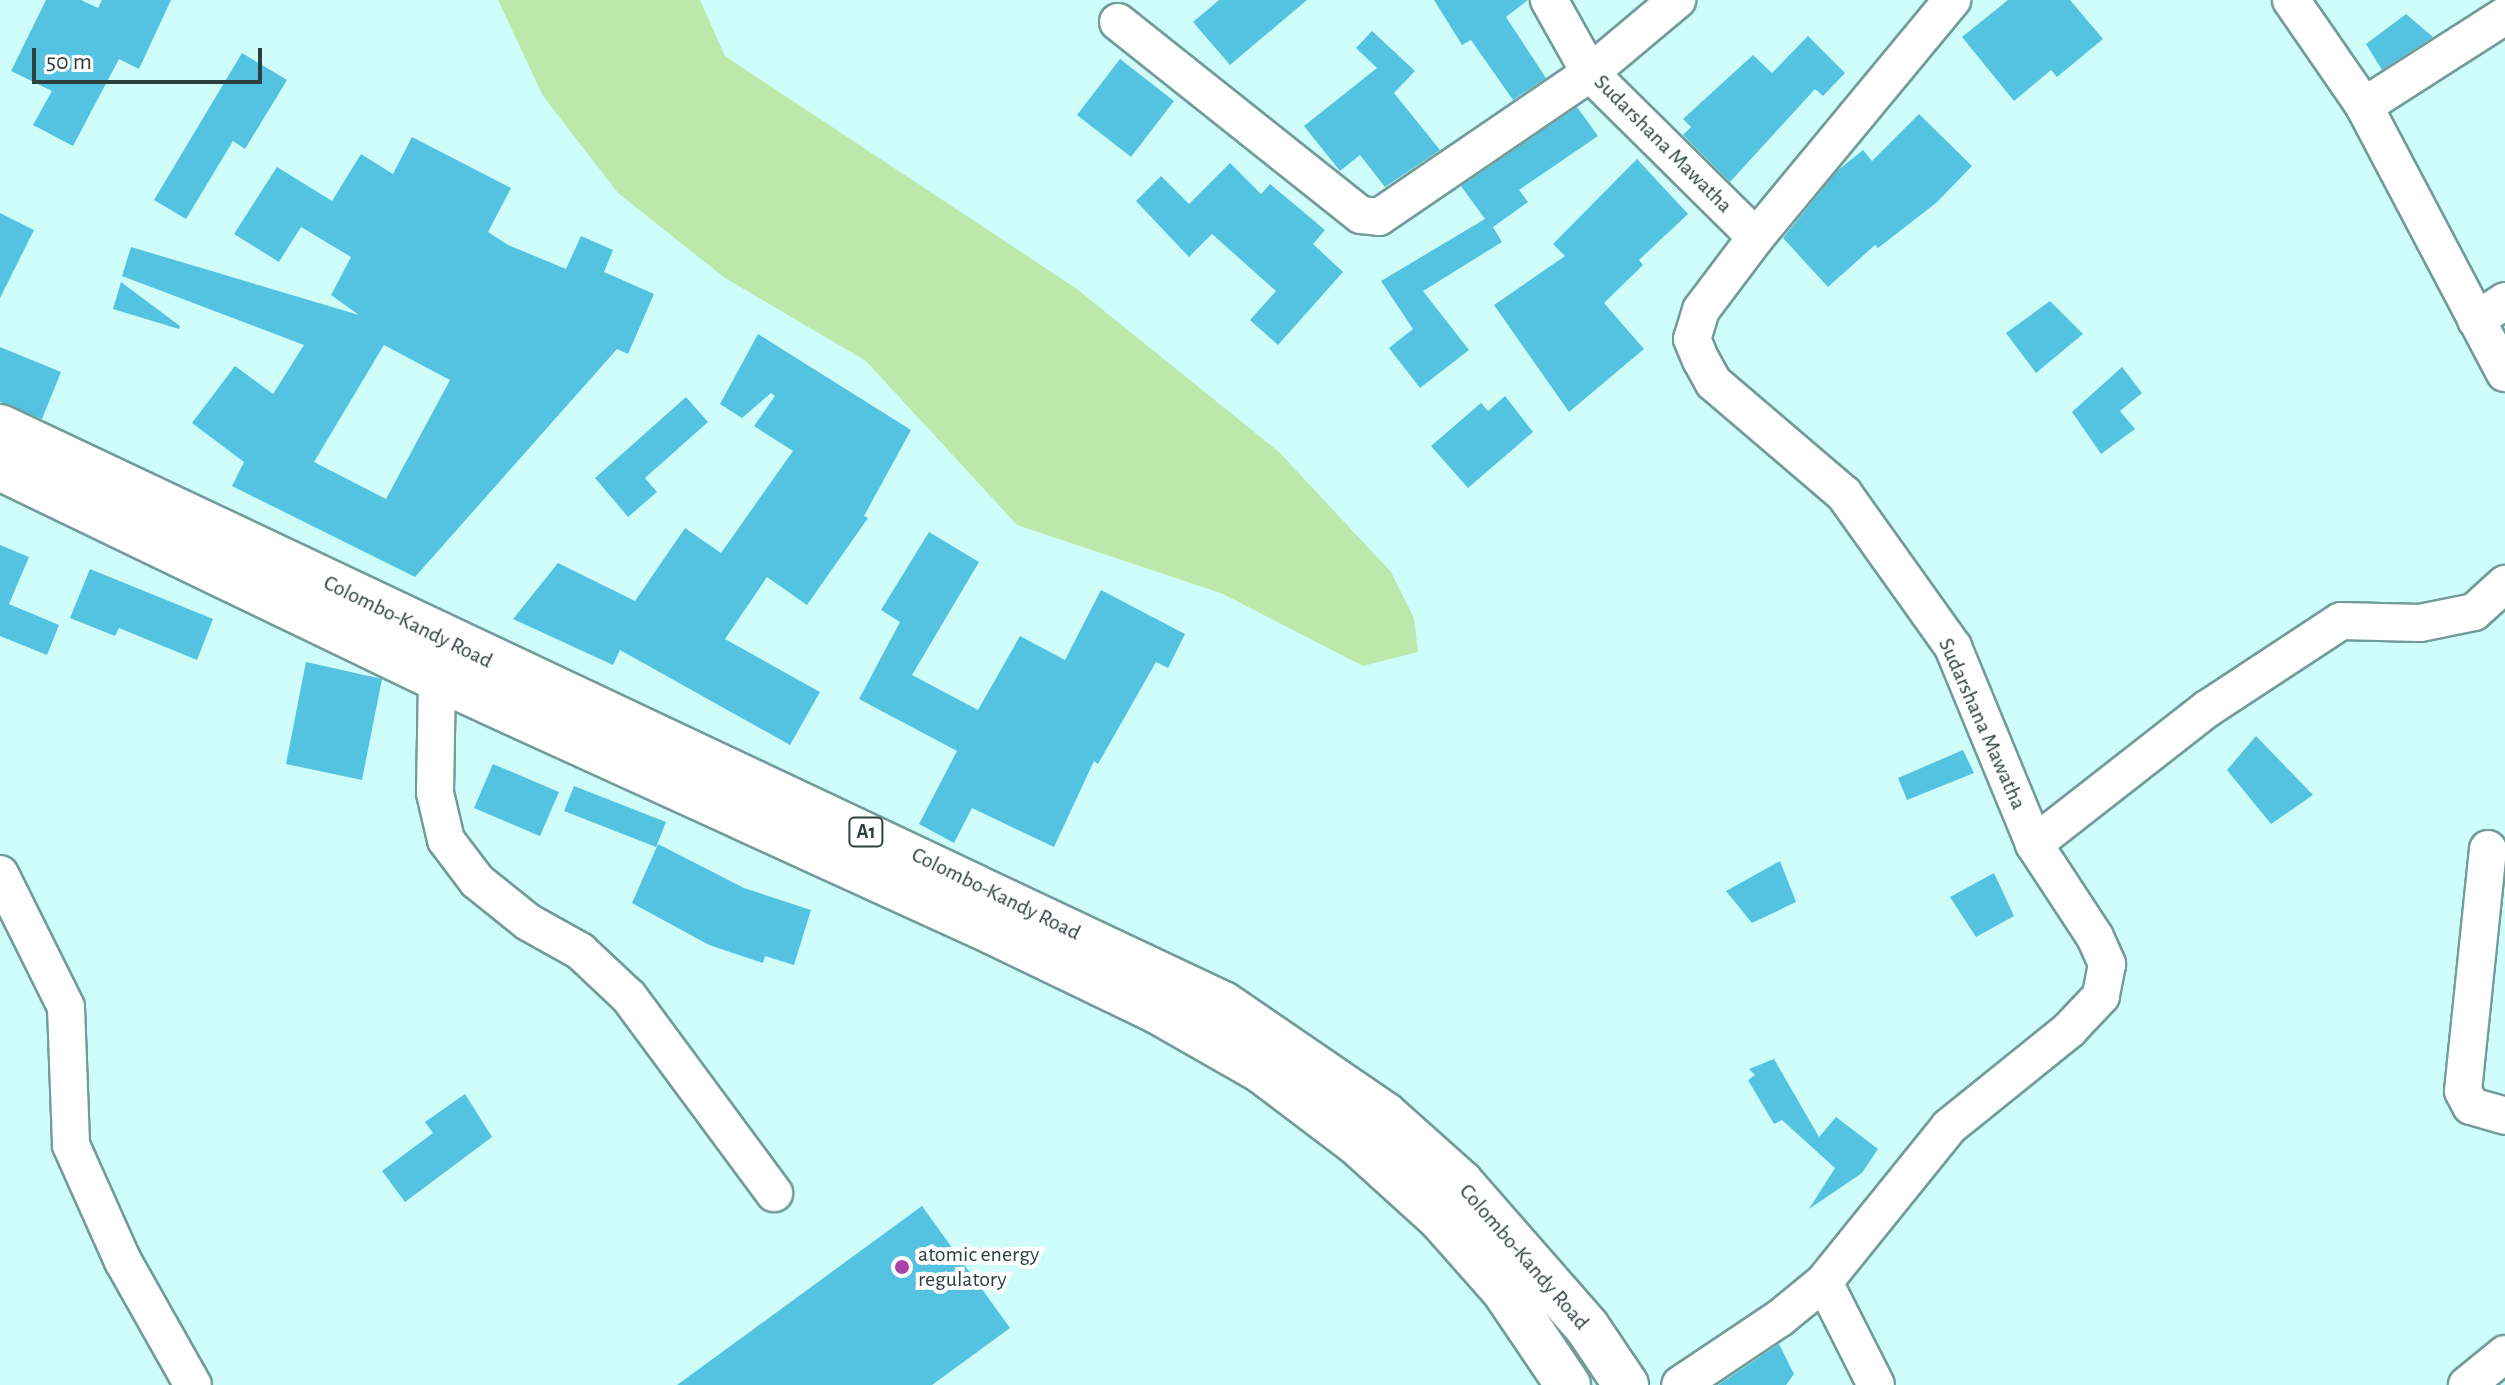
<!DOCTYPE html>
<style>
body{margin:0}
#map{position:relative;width:2505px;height:1385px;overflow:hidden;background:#cffdfa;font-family:"Alegreya Sans",sans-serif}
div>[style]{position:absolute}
.green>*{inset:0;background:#bbe9ac}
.building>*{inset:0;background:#53c3e1}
.roads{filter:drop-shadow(2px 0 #729c9a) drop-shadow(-2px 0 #729c9a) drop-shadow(0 2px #729c9a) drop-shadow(0 -2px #729c9a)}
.minor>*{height:36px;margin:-18px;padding:0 18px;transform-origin:18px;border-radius:18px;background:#fff}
.highway>*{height:44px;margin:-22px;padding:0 22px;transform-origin:22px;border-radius:22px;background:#fff}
.dots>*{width:22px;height:22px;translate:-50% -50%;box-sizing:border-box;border:4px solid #fff;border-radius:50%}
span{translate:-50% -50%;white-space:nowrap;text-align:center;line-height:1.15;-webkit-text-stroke:8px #fff;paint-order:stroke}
.shield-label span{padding:2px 6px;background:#fff;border:2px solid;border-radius:6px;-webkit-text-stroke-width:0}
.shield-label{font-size:20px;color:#2d403f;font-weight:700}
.street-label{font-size:22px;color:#2d403f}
.poi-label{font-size:22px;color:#2d403f}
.left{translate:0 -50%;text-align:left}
.scale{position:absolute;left:32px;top:48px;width:230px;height:36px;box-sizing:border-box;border:4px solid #2d403f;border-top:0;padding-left:10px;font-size:24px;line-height:28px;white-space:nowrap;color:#2d403f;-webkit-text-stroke:6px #fff;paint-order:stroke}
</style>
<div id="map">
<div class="green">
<div style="clip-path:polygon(498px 0,700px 0,725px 56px,1077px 289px,1279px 452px,1391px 572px,1414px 618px,1418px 652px,1363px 666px,1223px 594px,1017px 525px,866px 361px,725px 278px,618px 193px,543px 96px)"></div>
</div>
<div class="building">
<div style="clip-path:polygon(46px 0,81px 0,98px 8px,102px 0,171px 0,139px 69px,119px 59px,73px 146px,33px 125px,52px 91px,11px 71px)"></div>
<div style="clip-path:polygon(1219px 0,1307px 0,1230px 65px,1193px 22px)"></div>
<div style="clip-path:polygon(1434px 0,1528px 0,1506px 17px,1546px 78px,1513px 100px,1471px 40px,1462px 45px)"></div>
<div style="clip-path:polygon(2008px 0,2070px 0,2103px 39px,2057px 77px,2051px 70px,2014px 101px,1962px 37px)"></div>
<div style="clip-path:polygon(2406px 14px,2433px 37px,2382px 70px,2366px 44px)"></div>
<div style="clip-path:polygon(1372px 31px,1415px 71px,1394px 93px,1440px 150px,1385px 187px,1360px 155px,1340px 171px,1304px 126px,1377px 68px,1356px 48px)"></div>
<div style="clip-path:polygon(1808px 36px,1845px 73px,1823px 96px,1815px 89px,1730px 182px,1683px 135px,1691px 127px,1683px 119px,1753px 55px,1772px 73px)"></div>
<div style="clip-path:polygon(242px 53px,287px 80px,245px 149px,233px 141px,186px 219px,154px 200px)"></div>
<div style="clip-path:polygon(1120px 59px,1174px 101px,1131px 157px,1077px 115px)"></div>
<div style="clip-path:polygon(1577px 107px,1598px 136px,1519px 190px,1528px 202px,1493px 227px,1502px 242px,1423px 291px,1469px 350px,1420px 388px,1389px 348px,1413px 329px,1381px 281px,1485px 219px,1461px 186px)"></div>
<div style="clip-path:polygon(1919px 114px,1972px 166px,1936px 203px,1878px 248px,1875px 245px,1828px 287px,1783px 238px,1837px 171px,1863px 150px,1872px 161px)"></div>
<div style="clip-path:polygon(evenodd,412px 137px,511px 188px,488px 232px,508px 245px,566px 269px,581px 236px,613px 250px,604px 272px,654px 294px,628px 354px,617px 349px,415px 577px,232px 486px,244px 462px,192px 423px,235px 366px,273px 394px,304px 345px,122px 276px,131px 247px,359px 315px,331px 295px,351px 257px,301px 227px,279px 262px,234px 234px,277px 167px,332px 201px,361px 154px,393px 174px,412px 137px,384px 345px,450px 380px,386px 499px,314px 462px,384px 345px)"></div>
<div style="clip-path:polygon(1637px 159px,1688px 214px,1639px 260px,1643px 265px,1604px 303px,1644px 349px,1569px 412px,1494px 305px,1565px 256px,1553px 244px)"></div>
<div style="clip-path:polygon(1230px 163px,1261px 194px,1270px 184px,1325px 230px,1313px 244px,1343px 272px,1278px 345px,1250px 320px,1276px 291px,1212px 234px,1189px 257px,1136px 201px,1161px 176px,1189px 204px)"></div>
<div style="clip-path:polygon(0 213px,34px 230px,0 298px)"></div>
<div style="clip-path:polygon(121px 282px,180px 326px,179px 329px,113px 309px)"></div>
<div style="clip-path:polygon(2050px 301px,2083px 334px,2036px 373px,2006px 333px)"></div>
<div style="clip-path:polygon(758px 334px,911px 430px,864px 516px,868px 518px,807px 605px,767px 577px,725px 639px,820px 692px,790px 745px,620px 650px,613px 665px,513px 619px,558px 563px,635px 601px,685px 528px,721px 553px,793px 451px,754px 426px,775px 396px,771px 393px,742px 418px,720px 404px)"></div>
<div style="clip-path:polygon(0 347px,61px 372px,42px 419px,0 402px)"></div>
<div style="clip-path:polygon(2122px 367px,2142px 393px,2120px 411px,2135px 429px,2101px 454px,2072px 412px)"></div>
<div style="clip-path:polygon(1505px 396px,1533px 432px,1468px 488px,1431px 446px,1481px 403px,1488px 411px)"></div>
<div style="clip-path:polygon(686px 397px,708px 422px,645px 478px,657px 492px,628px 517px,595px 478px)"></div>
<div style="clip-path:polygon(929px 532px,979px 562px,912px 675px,978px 710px,1020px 636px,1065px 660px,1101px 590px,1185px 634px,1168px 668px,1156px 662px,1098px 764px,1094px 761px,1054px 847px,972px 808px,954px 843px,919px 824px,957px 751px,859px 699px,900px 622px,881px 610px)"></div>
<div style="clip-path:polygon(0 545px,29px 557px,9px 604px,59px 625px,47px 655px,0 636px)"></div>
<div style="clip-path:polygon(90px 569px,213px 619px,197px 660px,119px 628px,115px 636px,70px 618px)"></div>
<div style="clip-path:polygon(306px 662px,382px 679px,362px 780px,286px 764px)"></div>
<div style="clip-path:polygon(2256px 736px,2313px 795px,2271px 824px,2227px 770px)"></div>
<div style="clip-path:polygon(1963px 750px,1974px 773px,1907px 800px,1898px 778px)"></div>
<div style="clip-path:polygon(493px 764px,559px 792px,540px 836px,474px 808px)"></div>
<div style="clip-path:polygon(574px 786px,666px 822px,656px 847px,564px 811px)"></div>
<div style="clip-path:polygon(658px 844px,744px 888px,811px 910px,794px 965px,765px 956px,763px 963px,709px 945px,632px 903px)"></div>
<div style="clip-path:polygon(1780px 861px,1796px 902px,1752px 923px,1726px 891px)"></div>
<div style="clip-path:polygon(1994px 873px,2014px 916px,1976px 937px,1950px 897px)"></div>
<div style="clip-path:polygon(1774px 1059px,1819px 1137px,1836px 1117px,1878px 1149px,1862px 1173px,1809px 1209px,1835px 1168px,1782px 1120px,1774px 1124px,1748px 1080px,1755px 1075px,1749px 1069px)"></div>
<div style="clip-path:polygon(465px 1094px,492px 1137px,405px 1202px,382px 1171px,433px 1133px,425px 1122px)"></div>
<div style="clip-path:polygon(922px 1206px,1010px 1328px,932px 1385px,677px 1385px)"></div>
<div style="clip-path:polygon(1779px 1344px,1794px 1374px,1786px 1385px,1718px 1385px)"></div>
</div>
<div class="roads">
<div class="minor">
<div style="left:1549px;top:0;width:84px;rotate:60.7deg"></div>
<div style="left:1590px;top:73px;width:233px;rotate:44.7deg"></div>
<div style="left:1756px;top:237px;width:91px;rotate:127deg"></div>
<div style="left:1701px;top:310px;width:30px;rotate:107deg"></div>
<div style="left:1692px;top:339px;width:23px;rotate:67deg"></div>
<div style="left:1701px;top:360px;width:26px;rotate:61deg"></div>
<div style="left:1714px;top:383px;width:171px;rotate:40.5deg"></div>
<div style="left:1844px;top:494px;width:188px;rotate:54.5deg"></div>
<div style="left:1953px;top:647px;width:213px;rotate:67.6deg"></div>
<div style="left:2034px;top:844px;width:111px;rotate:56.7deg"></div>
<div style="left:2095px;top:937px;width:30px;rotate:66deg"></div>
<div style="left:2107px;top:964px;width:33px;rotate:101deg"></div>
<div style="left:2101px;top:996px;width:47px;rotate:133.3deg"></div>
<div style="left:2069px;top:1030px;width:154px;rotate:141.1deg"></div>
<div style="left:1949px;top:1127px;width:199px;rotate:128.9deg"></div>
<div style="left:1824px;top:1282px;width:57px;rotate:140.7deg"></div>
<div style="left:1780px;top:1318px;width:120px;rotate:146.2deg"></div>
<div style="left:2291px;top:0;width:129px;rotate:55.4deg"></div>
<div style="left:2364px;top:106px;width:302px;rotate:62.2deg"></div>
<div style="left:1118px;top:22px;width:310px;rotate:38.5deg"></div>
<div style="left:1361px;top:215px;width:18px;rotate:6deg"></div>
<div style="left:1379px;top:217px;width:255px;rotate:-34.3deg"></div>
<div style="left:1590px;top:73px;width:114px;rotate:-40deg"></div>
<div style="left:2364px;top:106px;width:167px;rotate:-32.6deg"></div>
<div style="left:1756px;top:237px;width:308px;rotate:-50.4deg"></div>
<div style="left:2476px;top:320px;width:35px;rotate:-33deg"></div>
<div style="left:437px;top:678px;width:115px;rotate:91deg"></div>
<div style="left:435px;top:793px;width:48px;rotate:76.8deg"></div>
<div style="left:446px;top:840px;width:51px;rotate:52.9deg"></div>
<div style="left:477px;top:881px;width:65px;rotate:38.8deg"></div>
<div style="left:528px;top:922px;width:60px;rotate:29.1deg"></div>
<div style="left:580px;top:951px;width:67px;rotate:43.2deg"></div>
<div style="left:629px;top:997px;width:244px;rotate:53.5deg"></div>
<div style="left:2034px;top:844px;width:219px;rotate:-38deg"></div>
<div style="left:2207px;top:709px;width:160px;rotate:-33.3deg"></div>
<div style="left:2341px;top:621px;width:79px;rotate:1.5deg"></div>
<div style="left:2420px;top:623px;width:55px;rotate:-11.5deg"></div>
<div style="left:2474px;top:612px;width:42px;rotate:-42.1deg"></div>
<div style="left:2488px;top:849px;width:243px;rotate:95.9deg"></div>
<div style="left:2463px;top:1091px;width:17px;rotate:62deg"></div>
<div style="left:2471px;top:1106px;width:35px;rotate:16deg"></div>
<div style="left:0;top:874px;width:148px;rotate:63.6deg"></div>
<div style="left:66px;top:1007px;width:138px;rotate:87.9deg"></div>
<div style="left:71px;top:1145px;width:127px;rotate:65.9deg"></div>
<div style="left:123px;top:1261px;width:142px;rotate:60.6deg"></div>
<div style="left:1824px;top:1282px;width:115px;rotate:63.2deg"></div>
<div style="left:2467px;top:1385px;width:49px;rotate:-39.2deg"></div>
</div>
<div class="highway">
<div style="left:0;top:427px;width:1352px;rotate:25.26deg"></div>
<div style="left:1223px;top:1004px;width:196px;rotate:34.4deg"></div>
<div style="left:1385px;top:1115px;width:102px;rotate:41.8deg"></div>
<div style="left:1461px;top:1183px;width:191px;rotate:48.8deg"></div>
<div style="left:1587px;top:1327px;width:70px;rotate:56.1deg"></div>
<div style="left:0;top:468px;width:485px;rotate:25.7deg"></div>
<div style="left:437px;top:678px;width:611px;rotate:24.55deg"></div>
<div style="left:993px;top:932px;width:182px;rotate:25.7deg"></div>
<div style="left:1157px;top:1011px;width:121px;rotate:29.7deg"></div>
<div style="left:1262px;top:1071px;width:118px;rotate:37.1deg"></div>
<div style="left:1356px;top:1142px;width:112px;rotate:42.1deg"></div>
<div style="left:1439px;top:1217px;width:96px;rotate:48.4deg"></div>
<div style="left:1503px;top:1289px;width:116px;rotate:55.9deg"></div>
</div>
</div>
<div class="dots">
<div style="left:902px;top:1267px;background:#a945aa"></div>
</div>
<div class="shield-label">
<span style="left:866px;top:832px">A1</span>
</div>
<div class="street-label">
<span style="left:1663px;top:144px;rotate:45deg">Sudarshana Mawatha</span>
<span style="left:408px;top:622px;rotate:26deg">Colombo-Kandy Road</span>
<span style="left:1982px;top:724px;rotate:66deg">Sudarshana Mawatha</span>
<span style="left:996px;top:894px;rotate:26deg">Colombo-Kandy Road</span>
<span style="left:1524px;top:1257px;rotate:49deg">Colombo-Kandy Road</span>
</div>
<div class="poi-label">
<span class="left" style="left:918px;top:1267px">atomic energy<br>regulatory</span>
</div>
<div class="scale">50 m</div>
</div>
